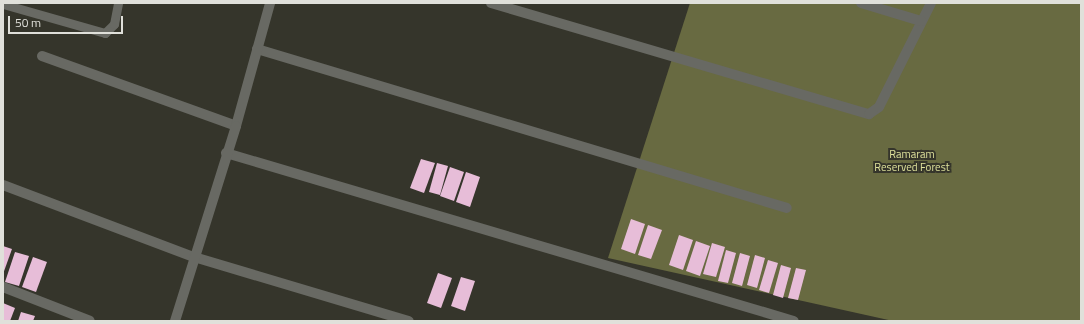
<!DOCTYPE html>
<style>
body{margin:0}
#map{position:relative;width:1084px;height:324px;overflow:hidden;background:#35352b;font-family:"Titillium Web",sans-serif}
div>[style]{position:absolute}
.forest>*{inset:0;background:#686a41}
.building>*{inset:0;background:#e7bdd8}
.lane>*{height:9px;margin:-4.5px;padding:0 4.5px;transform-origin:4.5px;border-radius:4.5px;background:#686963}
.street>*{height:10px;margin:-5px;padding:0 5px;transform-origin:5px;border-radius:5px;background:#686963}
span{translate:-50% -50%;white-space:nowrap;text-align:center;line-height:1.15;-webkit-text-stroke:4px #35352b;paint-order:stroke}
.park-label{font-size:11px;color:#dee19b}
.frame{position:absolute;inset:0;border:4px solid #e0e0da;pointer-events:none}
.scale{position:absolute;left:8px;top:16px;width:115px;height:18px;box-sizing:border-box;border:2px solid #e0e0da;border-top:0;padding-left:5px;font-size:12px;line-height:14px;white-space:nowrap;color:#e0e0da;-webkit-text-stroke:3px #35352b;paint-order:stroke}
</style>
<div id="map">
<div class="forest">
<div style="clip-path:polygon(690px 3px,1081px 3px,1081px 321px,893px 321px,608px 258px)"></div>
</div>
<div class="building">
<div style="clip-path:polygon(421px 159px,435px 163px,424px 193px,410px 188px)"></div>
<div style="clip-path:polygon(437px 163px,448px 166px,440px 195px,429px 192px)"></div>
<div style="clip-path:polygon(450px 167px,464px 172px,454px 201px,440px 196px)"></div>
<div style="clip-path:polygon(466px 172px,480px 177px,470px 207px,456px 202px)"></div>
<div style="clip-path:polygon(631px 219px,645px 224px,635px 254px,621px 249px)"></div>
<div style="clip-path:polygon(648px 225px,662px 230px,651px 259px,638px 255px)"></div>
<div style="clip-path:polygon(679px 235px,693px 240px,683px 270px,669px 265px)"></div>
<div style="clip-path:polygon(696px 241px,710px 246px,700px 276px,686px 271px)"></div>
<div style="clip-path:polygon(712px 243px,725px 247px,716px 277px,703px 274px)"></div>
<div style="clip-path:polygon(3px 246px,12px 249px,3px 274px)"></div>
<div style="clip-path:polygon(726px 250px,736px 253px,728px 283px,718px 281px)"></div>
<div style="clip-path:polygon(15px 252px,29px 256px,19px 286px,5px 282px)"></div>
<div style="clip-path:polygon(740px 253px,750px 256px,742px 286px,732px 283px)"></div>
<div style="clip-path:polygon(755px 255px,765px 258px,757px 288px,747px 285px)"></div>
<div style="clip-path:polygon(33px 257px,47px 262px,36px 292px,22px 287px)"></div>
<div style="clip-path:polygon(768px 260px,778px 263px,769px 293px,759px 290px)"></div>
<div style="clip-path:polygon(781px 265px,791px 268px,783px 298px,773px 295px)"></div>
<div style="clip-path:polygon(796px 268px,806px 270px,798px 300px,788px 298px)"></div>
<div style="clip-path:polygon(438px 273px,452px 278px,441px 308px,427px 303px)"></div>
<div style="clip-path:polygon(461px 277px,475px 281px,465px 311px,451px 306px)"></div>
<div style="clip-path:polygon(3px 303px,15px 308px,10px 321px,3px 321px)"></div>
<div style="clip-path:polygon(21px 312px,35px 316px,33px 321px,18px 321px)"></div>
</div>
<div class="lane">
<div style="left:3px;top:4px;width:106px;rotate:15.9deg"></div>
<div style="left:105px;top:33px;width:13px;rotate:-45deg"></div>
<div style="left:114px;top:24px;width:21px;rotate:-79deg"></div>
</div>
<div class="street">
<div style="left:491px;top:3px;width:394px;rotate:16.4deg"></div>
<div style="left:869px;top:114px;width:12px;rotate:-35deg"></div>
<div style="left:879px;top:107px;width:116px;rotate:-63.4deg"></div>
<div style="left:861px;top:3px;width:63px;rotate:16.7deg"></div>
<div style="left:257px;top:49px;width:553px;rotate:16.7deg"></div>
<div style="left:42px;top:56px;width:206px;rotate:19.8deg"></div>
<div style="left:236px;top:126px;width:128px;rotate:-74.5deg"></div>
<div style="left:226px;top:153px;width:592px;rotate:16.48deg"></div>
<div style="left:3px;top:185px;width:204px;rotate:20.7deg"></div>
<div style="left:194px;top:257px;width:224px;rotate:16.6deg"></div>
<div style="left:3px;top:287px;width:93px;rotate:21.3deg"></div>
<div style="left:175px;top:321px;width:204px;rotate:-72.6deg"></div>
</div>
<div class="park-label">
<span style="left:912px;top:161px">Ramaram<br>Reserved Forest</span>
</div>
<div class="frame"></div>
<div class="scale">50 m</div>
</div>
